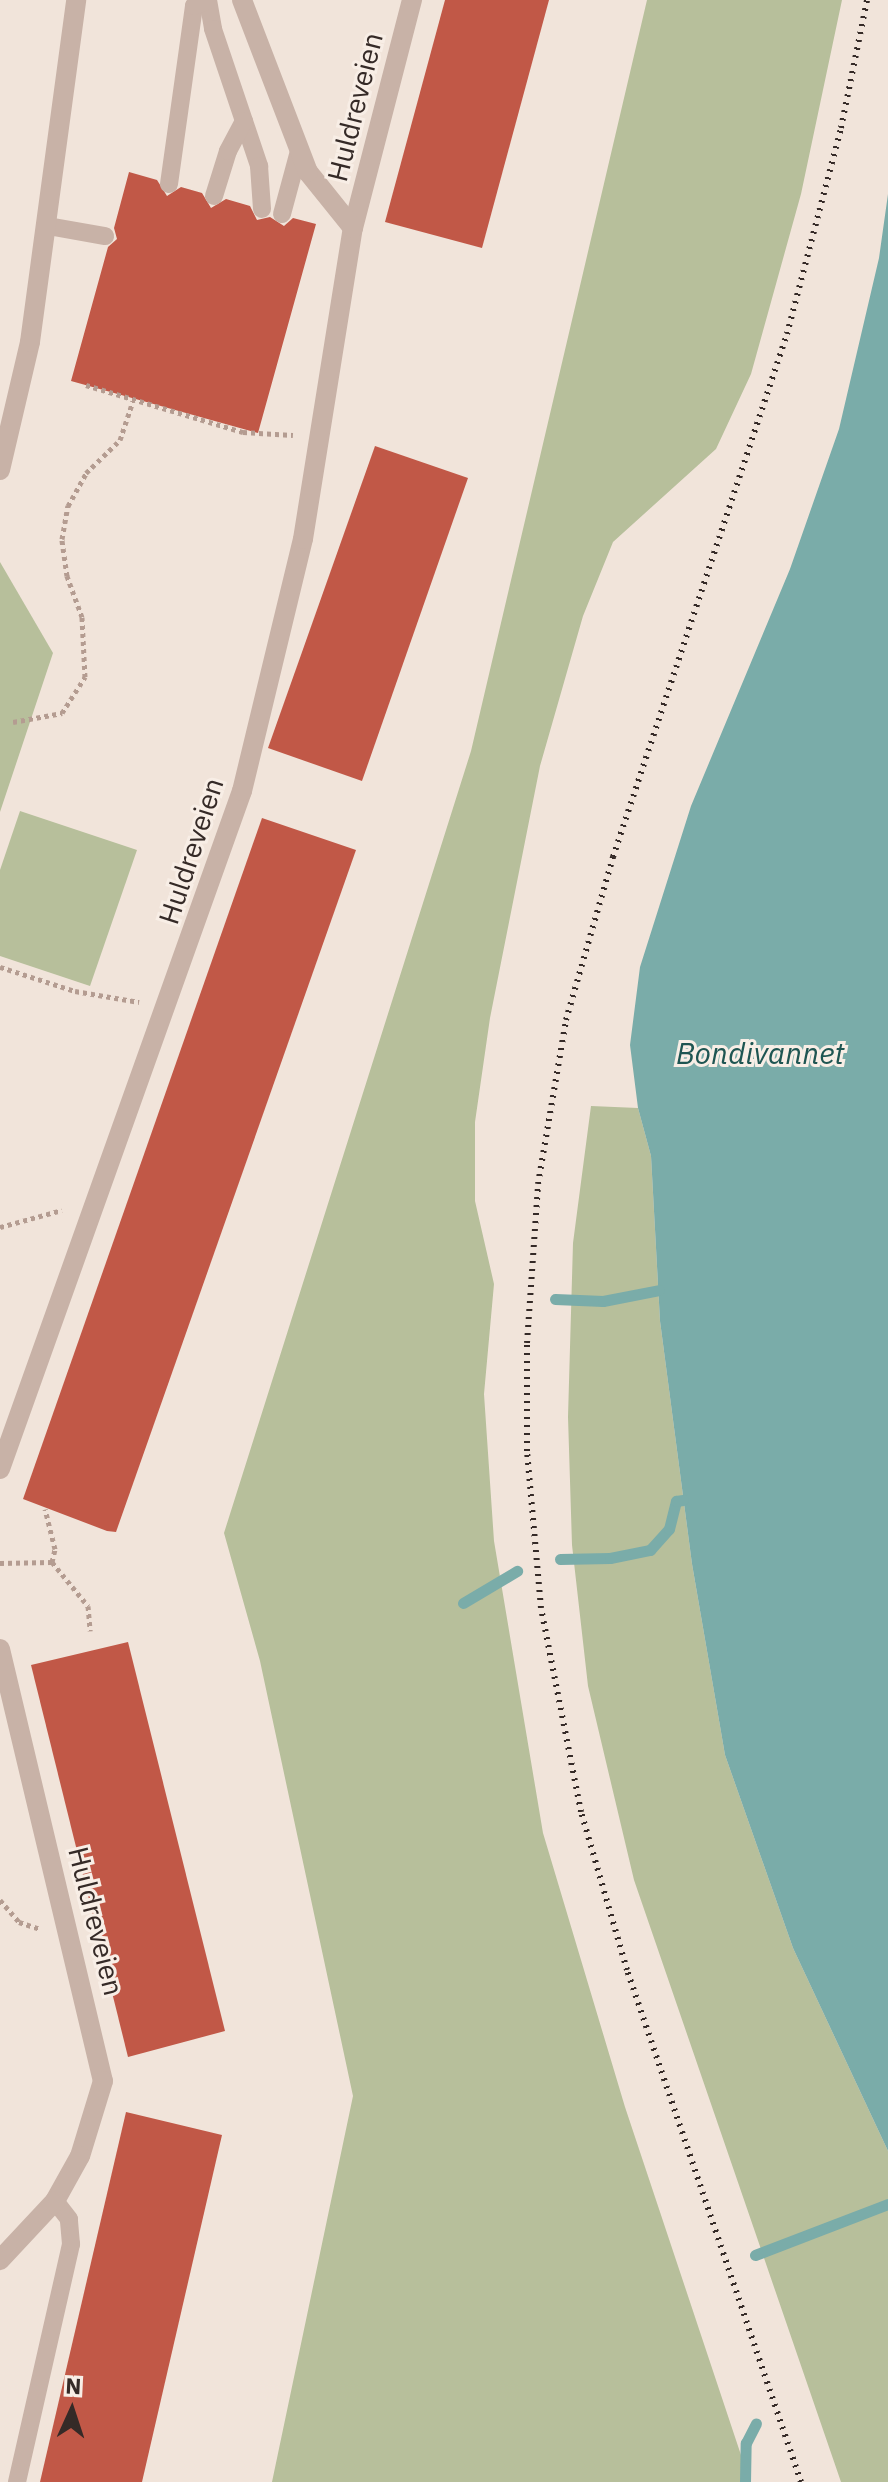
<!DOCTYPE html>
<style>
body{margin:0}
#map{position:relative;width:888px;height:2482px;overflow:hidden;background:#f1e4da;font-family:"IBM Plex Sans",sans-serif}
div>[style]{position:absolute}
.green>*{inset:0;background:#b7bf9b}
.water>*{inset:0;background:#7aaca9}
.stream>*{height:11px;margin:-5.5px;padding:0 5.5px;transform-origin:5.5px;border-radius:5.5px;background:#7aaca9}
.building>*{inset:0;background:#c15847}
.path>*{height:5px;margin-top:-2.5px;transform-origin:0;background:repeating-linear-gradient(90deg,#b49c91 0 4px,transparent 0 8px)}
.service>*{height:18px;margin:-9px;padding:0 9px;transform-origin:9px;border-radius:9px;background:#c8b2a7}
.minor>*{height:20px;margin:-10px;padding:0 10px;transform-origin:10px;border-radius:10px;background:#c8b2a7}
.rail>*{height:6px;margin-top:-3px;transform-origin:0;background:repeating-linear-gradient(90deg,#352a27 0 2px,transparent 0 8px)}
span{translate:-50% -50%;white-space:nowrap;text-align:center;line-height:1.15;-webkit-text-stroke:6px #f8eee6;paint-order:stroke}
.street-label{font-size:28px;color:#352a27}
.water-label{font-size:30px;color:#1e5552;font-style:italic}
.north{position:absolute;left:32px;top:2370px;width:80px;height:80px;-webkit-text-stroke:6px #f8eee6;paint-order:stroke;rotate:3deg;font-size:22px;font-weight:700;line-height:32px;text-align:center;color:#352a27}
.north::after{content:'';display:block;margin:auto;width:28px;height:36px;background:#352a27;clip-path:polygon(50% 0,100% 100%,50% 72%,0 100%)}
</style>
<div id="map">
<div class="green">
<div style="clip-path:polygon(647px 0,842px 0,801px 194px,751px 374px,716px 449px,613px 542px,583px 616px,540px 766px,490px 1018px,475px 1122px,475px 1201px,494px 1284px,484px 1394px,494px 1541px,543px 1833px,625px 2107px,750px 2482px,272px 2482px,353px 2096px,260px 1661px,224px 1533px,471px 751px)"></div>
<div style="clip-path:polygon(0 562px,53px 653px,0 812px)"></div>
<div style="clip-path:polygon(20px 811px,137px 850px,90px 986px,0 956px,0 870px)"></div>
<div style="clip-path:polygon(591px 1106px,638px 1108px,651px 1156px,660px 1321px,692px 1564px,725px 1755px,793px 1948px,888px 2151px,888px 2482px,841px 2482px,634px 1880px,588px 1686px,572px 1545px,568px 1417px,573px 1243px)"></div>
</div>
<div class="water">
<div style="clip-path:polygon(888px 194px,888px 2151px,793px 1948px,725px 1755px,692px 1564px,660px 1321px,651px 1156px,638px 1108px,630px 1045px,640px 967px,691px 806px,790px 569px,839px 429px,879px 258px)"></div>
</div>
<div class="stream">
<div style="left:555px;top:1299px;width:48px;rotate:2.4deg"></div>
<div style="left:603px;top:1301px;width:57px;rotate:-11.1deg"></div>
<div style="left:560px;top:1559px;width:50px;rotate:-1.1deg"></div>
<div style="left:610px;top:1558px;width:41px;rotate:-11.3deg"></div>
<div style="left:650px;top:1550px;width:28px;rotate:-48deg"></div>
<div style="left:669px;top:1529px;width:29px;rotate:-76deg"></div>
<div style="left:676px;top:1501px;width:7px;rotate:-8deg"></div>
<div style="left:463px;top:1603px;width:63px;rotate:-30.7deg"></div>
<div style="left:755px;top:2255px;width:142px;rotate:-21deg"></div>
<div style="left:745px;top:2482px;width:39px;rotate:-89deg"></div>
<div style="left:746px;top:2443px;width:22px;rotate:-63deg"></div>
</div>
<div class="building">
<div style="clip-path:polygon(445px 0,549px 0,482px 248px,385px 222px)"></div>
<div style="clip-path:polygon(129px 172px,157px 180px,167px 196px,181px 187px,202px 193px,211px 208px,226px 199px,250px 206px,257px 220px,270px 217px,284px 226px,293px 218px,316px 224px,258px 433px,71px 381px,108px 247px,117px 239px,114px 228px)"></div>
<div style="clip-path:polygon(375px 446px,468px 478px,362px 781px,268px 748px)"></div>
<div style="clip-path:polygon(262px 818px,356px 850px,116px 1532px,107px 1531px,23px 1499px)"></div>
<div style="clip-path:polygon(128px 1642px,225px 2031px,128px 2057px,31px 1665px)"></div>
<div style="clip-path:polygon(126px 2112px,222px 2135px,142px 2482px,40px 2482px)"></div>
</div>
<div class="path">
<div style="left:86px;top:385px;width:164px;rotate:16.7deg"></div>
<div style="left:243px;top:432px;width:50px;rotate:3.4deg"></div>
<div style="left:13px;top:722px;width:50px;rotate:-10.4deg"></div>
<div style="left:62px;top:713px;width:43px;rotate:-57.4deg"></div>
<div style="left:85px;top:677px;width:60px;rotate:-92.9deg"></div>
<div style="left:82px;top:617px;width:44px;rotate:-110.1deg"></div>
<div style="left:67px;top:576px;width:37px;rotate:-98deg"></div>
<div style="left:62px;top:539px;width:34px;rotate:-80deg"></div>
<div style="left:68px;top:506px;width:38px;rotate:-61deg"></div>
<div style="left:86px;top:473px;width:47px;rotate:-44.1deg"></div>
<div style="left:120px;top:440px;width:41px;rotate:-71.6deg"></div>
<div style="left:0;top:967px;width:79px;rotate:17.7deg"></div>
<div style="left:75px;top:991px;width:65px;rotate:9.8deg"></div>
<div style="left:0;top:1227px;width:64px;rotate:-15.3deg"></div>
<div style="left:52px;top:1562px;width:57px;rotate:50.7deg"></div>
<div style="left:88px;top:1606px;width:25px;rotate:85deg"></div>
<div style="left:0;top:1563px;width:52px;rotate:-1.1deg"></div>
<div style="left:52px;top:1562px;width:13px;rotate:-77deg"></div>
<div style="left:55px;top:1549px;width:41px;rotate:-104deg"></div>
<div style="left:0;top:1900px;width:29px;rotate:49deg"></div>
<div style="left:19px;top:1922px;width:22px;rotate:18deg"></div>
</div>
<div class="service">
<div style="left:208px;top:0;width:29px;rotate:80deg"></div>
<div style="left:213px;top:29px;width:145px;rotate:71.4deg"></div>
<div style="left:259px;top:166px;width:43px;rotate:86deg"></div>
<div style="left:169px;top:184px;width:180px;rotate:-82deg"></div>
<div style="left:194px;top:6px;width:15px;rotate:-23deg"></div>
<div style="left:214px;top:196px;width:47px;rotate:-72.7deg"></div>
<div style="left:228px;top:151px;width:34px;rotate:-62deg"></div>
<div style="left:282px;top:214px;width:65px;rotate:-74.9deg"></div>
<div style="left:48px;top:226px;width:58px;rotate:10deg"></div>
<div style="left:17px;top:2482px;width:244px;rotate:-77.2deg"></div>
<div style="left:71px;top:2244px;width:25px;rotate:-95deg"></div>
<div style="left:69px;top:2219px;width:23px;rotate:-128deg"></div>
</div>
<div class="minor">
<div style="left:353px;top:228px;width:236px;rotate:-75.5deg"></div>
<div style="left:0;top:470px;width:131px;rotate:-76.8deg"></div>
<div style="left:30px;top:342px;width:345px;rotate:-82.3deg"></div>
<div style="left:0;top:1469px;width:720px;rotate:-70.36deg"></div>
<div style="left:242px;top:791px;width:259px;rotate:-76.4deg"></div>
<div style="left:303px;top:539px;width:315px;rotate:-80.9deg"></div>
<div style="left:353px;top:228px;width:72px;rotate:-128.8deg"></div>
<div style="left:308px;top:172px;width:184px;rotate:-111deg"></div>
<div style="left:0;top:1649px;width:444px;rotate:76.6deg"></div>
<div style="left:103px;top:2081px;width:78px;rotate:107deg"></div>
<div style="left:80px;top:2156px;width:51px;rotate:119.1deg"></div>
<div style="left:55px;top:2201px;width:81px;rotate:133deg"></div>
</div>
<div class="rail">
<div style="left:801px;top:2482px;width:541px;rotate:-108.77deg"></div>
<div style="left:627px;top:1970px;width:165px;rotate:-106.2deg"></div>
<div style="left:581px;top:1812px;width:208px;rotate:-101.1deg"></div>
<div style="left:541px;top:1608px;width:158px;rotate:-95.1deg"></div>
<div style="left:527px;top:1451px;width:108px;rotate:-90deg"></div>
<div style="left:527px;top:1343px;width:159px;rotate:-86deg"></div>
<div style="left:538px;top:1184px;width:166px;rotate:-80.3deg"></div>
<div style="left:566px;top:1020px;width:170px;rotate:-73.9deg"></div>
<div style="left:613px;top:857px;width:551px;rotate:-71.6deg"></div>
<div style="left:787px;top:334px;width:213px;rotate:-75.3deg"></div>
<div style="left:841px;top:128px;width:131px;rotate:-78.5deg"></div>
</div>
<div class="street-label">
<span style="left:355px;top:107px;rotate:-76deg">Huldreveien</span>
<span style="left:191px;top:851px;rotate:-72deg">Huldreveien</span>
<span style="left:96px;top:1921px;rotate:76deg">Huldreveien</span>
</div>
<div class="water-label">
<span style="left:760px;top:1053px">Bondivannet</span>
</div>
<div class="north">N</div>
</div>
